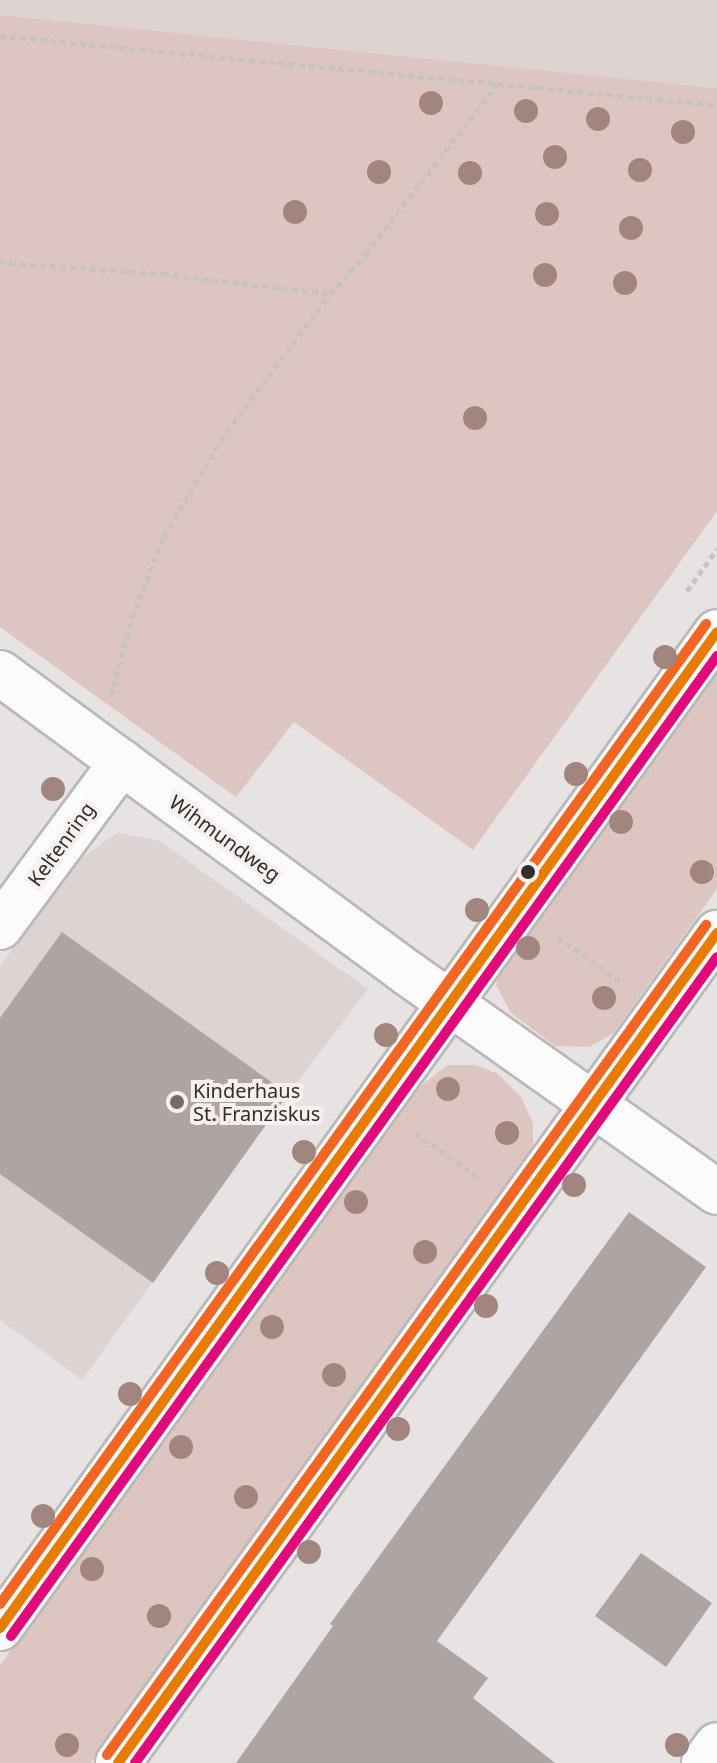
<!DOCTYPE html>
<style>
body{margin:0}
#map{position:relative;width:717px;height:1763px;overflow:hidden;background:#e7e3e3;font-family:"Noto Sans",sans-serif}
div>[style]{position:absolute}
.built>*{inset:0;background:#ddd3d2}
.green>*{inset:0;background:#ddc6c1}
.building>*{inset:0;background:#ada4a3}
.path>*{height:5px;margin-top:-2.5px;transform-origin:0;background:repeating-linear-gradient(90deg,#c5c3c3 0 6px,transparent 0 10px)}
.roads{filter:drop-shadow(2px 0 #bbb8b8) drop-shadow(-2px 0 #bbb8b8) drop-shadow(0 2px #bbb8b8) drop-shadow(0 -2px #bbb8b8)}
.minor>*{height:44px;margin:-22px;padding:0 22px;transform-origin:22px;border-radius:22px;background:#fbfbfb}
.bus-1>*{height:10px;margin:-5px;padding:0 5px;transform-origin:5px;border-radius:5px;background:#e87b02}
.bus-2>*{height:10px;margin:-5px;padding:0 5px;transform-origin:5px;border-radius:5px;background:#e00a7a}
.bus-3>*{height:10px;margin:-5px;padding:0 5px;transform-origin:5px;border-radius:5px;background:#f26522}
.trees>*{width:24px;height:24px;margin:-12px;border-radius:50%;background:#a3857f}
.dots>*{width:22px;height:22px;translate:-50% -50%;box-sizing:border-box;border:4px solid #f7f0ee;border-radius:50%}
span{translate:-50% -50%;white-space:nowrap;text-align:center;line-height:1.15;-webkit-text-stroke:8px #f7f0ee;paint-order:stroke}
.street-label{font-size:20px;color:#312e2e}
.poi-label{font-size:20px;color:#312e2e}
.left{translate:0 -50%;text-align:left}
</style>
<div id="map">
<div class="built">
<div style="clip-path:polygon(0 0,717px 0,717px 88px,0 15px)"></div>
<div style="clip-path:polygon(117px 833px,158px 840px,368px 989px,288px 1094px,82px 1380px,0 1320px,0 966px,77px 861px)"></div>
</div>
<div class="green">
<div style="clip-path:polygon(0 15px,717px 88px,717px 511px,473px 850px,294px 722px,236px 797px,0 627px)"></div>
<div style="clip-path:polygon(717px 660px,717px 889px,614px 1033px,589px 1047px,555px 1046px,511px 1013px,496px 985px,506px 949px)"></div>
<div style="clip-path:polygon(447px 1065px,476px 1065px,498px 1074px,521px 1097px,533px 1123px,533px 1153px,91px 1763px,0 1763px,0 1665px,416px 1090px)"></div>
</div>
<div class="building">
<div style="clip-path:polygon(62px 932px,288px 1094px,153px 1283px,0 1174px,0 1018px)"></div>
<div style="clip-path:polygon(629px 1212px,706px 1267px,437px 1641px,488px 1678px,473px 1698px,555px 1763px,236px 1763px,333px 1626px,330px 1624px)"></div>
<div style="clip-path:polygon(641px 1553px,712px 1603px,666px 1667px,595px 1616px)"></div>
</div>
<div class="path">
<div style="left:0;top:36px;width:720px;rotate:5.5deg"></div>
<div style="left:0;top:262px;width:163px;rotate:4.2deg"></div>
<div style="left:163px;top:274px;width:168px;rotate:6.8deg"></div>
<div style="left:330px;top:294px;width:54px;rotate:-48deg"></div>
<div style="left:366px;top:254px;width:216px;rotate:-52.3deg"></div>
<div style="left:687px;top:591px;width:52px;rotate:-54.5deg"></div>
<div style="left:111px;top:696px;width:81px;rotate:-74.9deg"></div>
<div style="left:132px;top:618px;width:88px;rotate:-68.7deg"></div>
<div style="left:164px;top:536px;width:112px;rotate:-59.3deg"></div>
<div style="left:221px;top:440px;width:181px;rotate:-53.3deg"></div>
<div style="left:558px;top:937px;width:77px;rotate:35.5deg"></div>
<div style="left:415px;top:1133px;width:78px;rotate:35.1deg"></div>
</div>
<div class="roads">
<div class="minor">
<div style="left:0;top:673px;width:508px;rotate:36.35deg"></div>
<div style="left:409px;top:974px;width:377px;rotate:35.3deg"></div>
<div style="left:0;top:927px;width:205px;rotate:-53.5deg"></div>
<div style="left:0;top:1628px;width:1227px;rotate:-54.25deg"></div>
<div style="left:118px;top:1763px;width:1024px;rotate:-54.18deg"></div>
<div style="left:704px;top:1763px;width:22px;rotate:-54deg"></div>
</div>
</div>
<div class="bus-1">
<div style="left:0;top:1628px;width:1227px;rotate:-54.25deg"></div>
<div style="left:118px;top:1763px;width:1024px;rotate:-54.18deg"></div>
</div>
<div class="bus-2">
<div style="left:11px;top:1636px;width:1208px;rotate:-54.23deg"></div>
<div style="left:135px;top:1763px;width:994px;rotate:-54.17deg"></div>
</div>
<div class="bus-3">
<div style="left:0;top:1604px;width:1208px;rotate:-54.23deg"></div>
<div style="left:107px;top:1755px;width:1024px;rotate:-54.18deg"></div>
</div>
<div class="trees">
<div style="left:431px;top:103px"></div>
<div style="left:526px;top:111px"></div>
<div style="left:598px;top:119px"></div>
<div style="left:683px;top:132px"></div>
<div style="left:555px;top:157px"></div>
<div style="left:640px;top:170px"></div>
<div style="left:379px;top:172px"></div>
<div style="left:470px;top:173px"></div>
<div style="left:295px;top:212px"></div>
<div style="left:547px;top:214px"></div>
<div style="left:631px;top:228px"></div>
<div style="left:545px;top:275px"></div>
<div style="left:625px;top:283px"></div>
<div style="left:475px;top:418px"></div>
<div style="left:665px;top:657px"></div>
<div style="left:576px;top:774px"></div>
<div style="left:53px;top:789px"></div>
<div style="left:621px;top:822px"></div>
<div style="left:702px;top:872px"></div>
<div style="left:477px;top:910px"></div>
<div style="left:528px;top:948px"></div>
<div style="left:604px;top:998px"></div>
<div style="left:386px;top:1035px"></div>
<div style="left:448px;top:1089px"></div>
<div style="left:507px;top:1133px"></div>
<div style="left:304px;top:1152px"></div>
<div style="left:574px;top:1185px"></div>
<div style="left:356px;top:1202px"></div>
<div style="left:425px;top:1252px"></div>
<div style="left:217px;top:1273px"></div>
<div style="left:486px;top:1306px"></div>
<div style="left:272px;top:1327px"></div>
<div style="left:334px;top:1375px"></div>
<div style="left:130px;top:1394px"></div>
<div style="left:398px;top:1429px"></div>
<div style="left:181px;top:1447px"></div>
<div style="left:246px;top:1497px"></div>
<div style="left:43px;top:1516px"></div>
<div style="left:309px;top:1552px"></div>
<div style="left:92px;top:1569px"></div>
<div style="left:159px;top:1616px"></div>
<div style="left:67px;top:1745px"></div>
<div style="left:677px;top:1745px"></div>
</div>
<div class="dots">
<div style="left:528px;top:872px;background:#312e2e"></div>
<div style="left:177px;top:1102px;background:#716d6d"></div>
</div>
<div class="street-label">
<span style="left:225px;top:838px;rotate:36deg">Wihmundweg</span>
<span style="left:61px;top:844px;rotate:-54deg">Keltenring</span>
</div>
<div class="poi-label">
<span class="left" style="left:193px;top:1102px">Kinderhaus<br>St. Franziskus</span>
</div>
</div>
